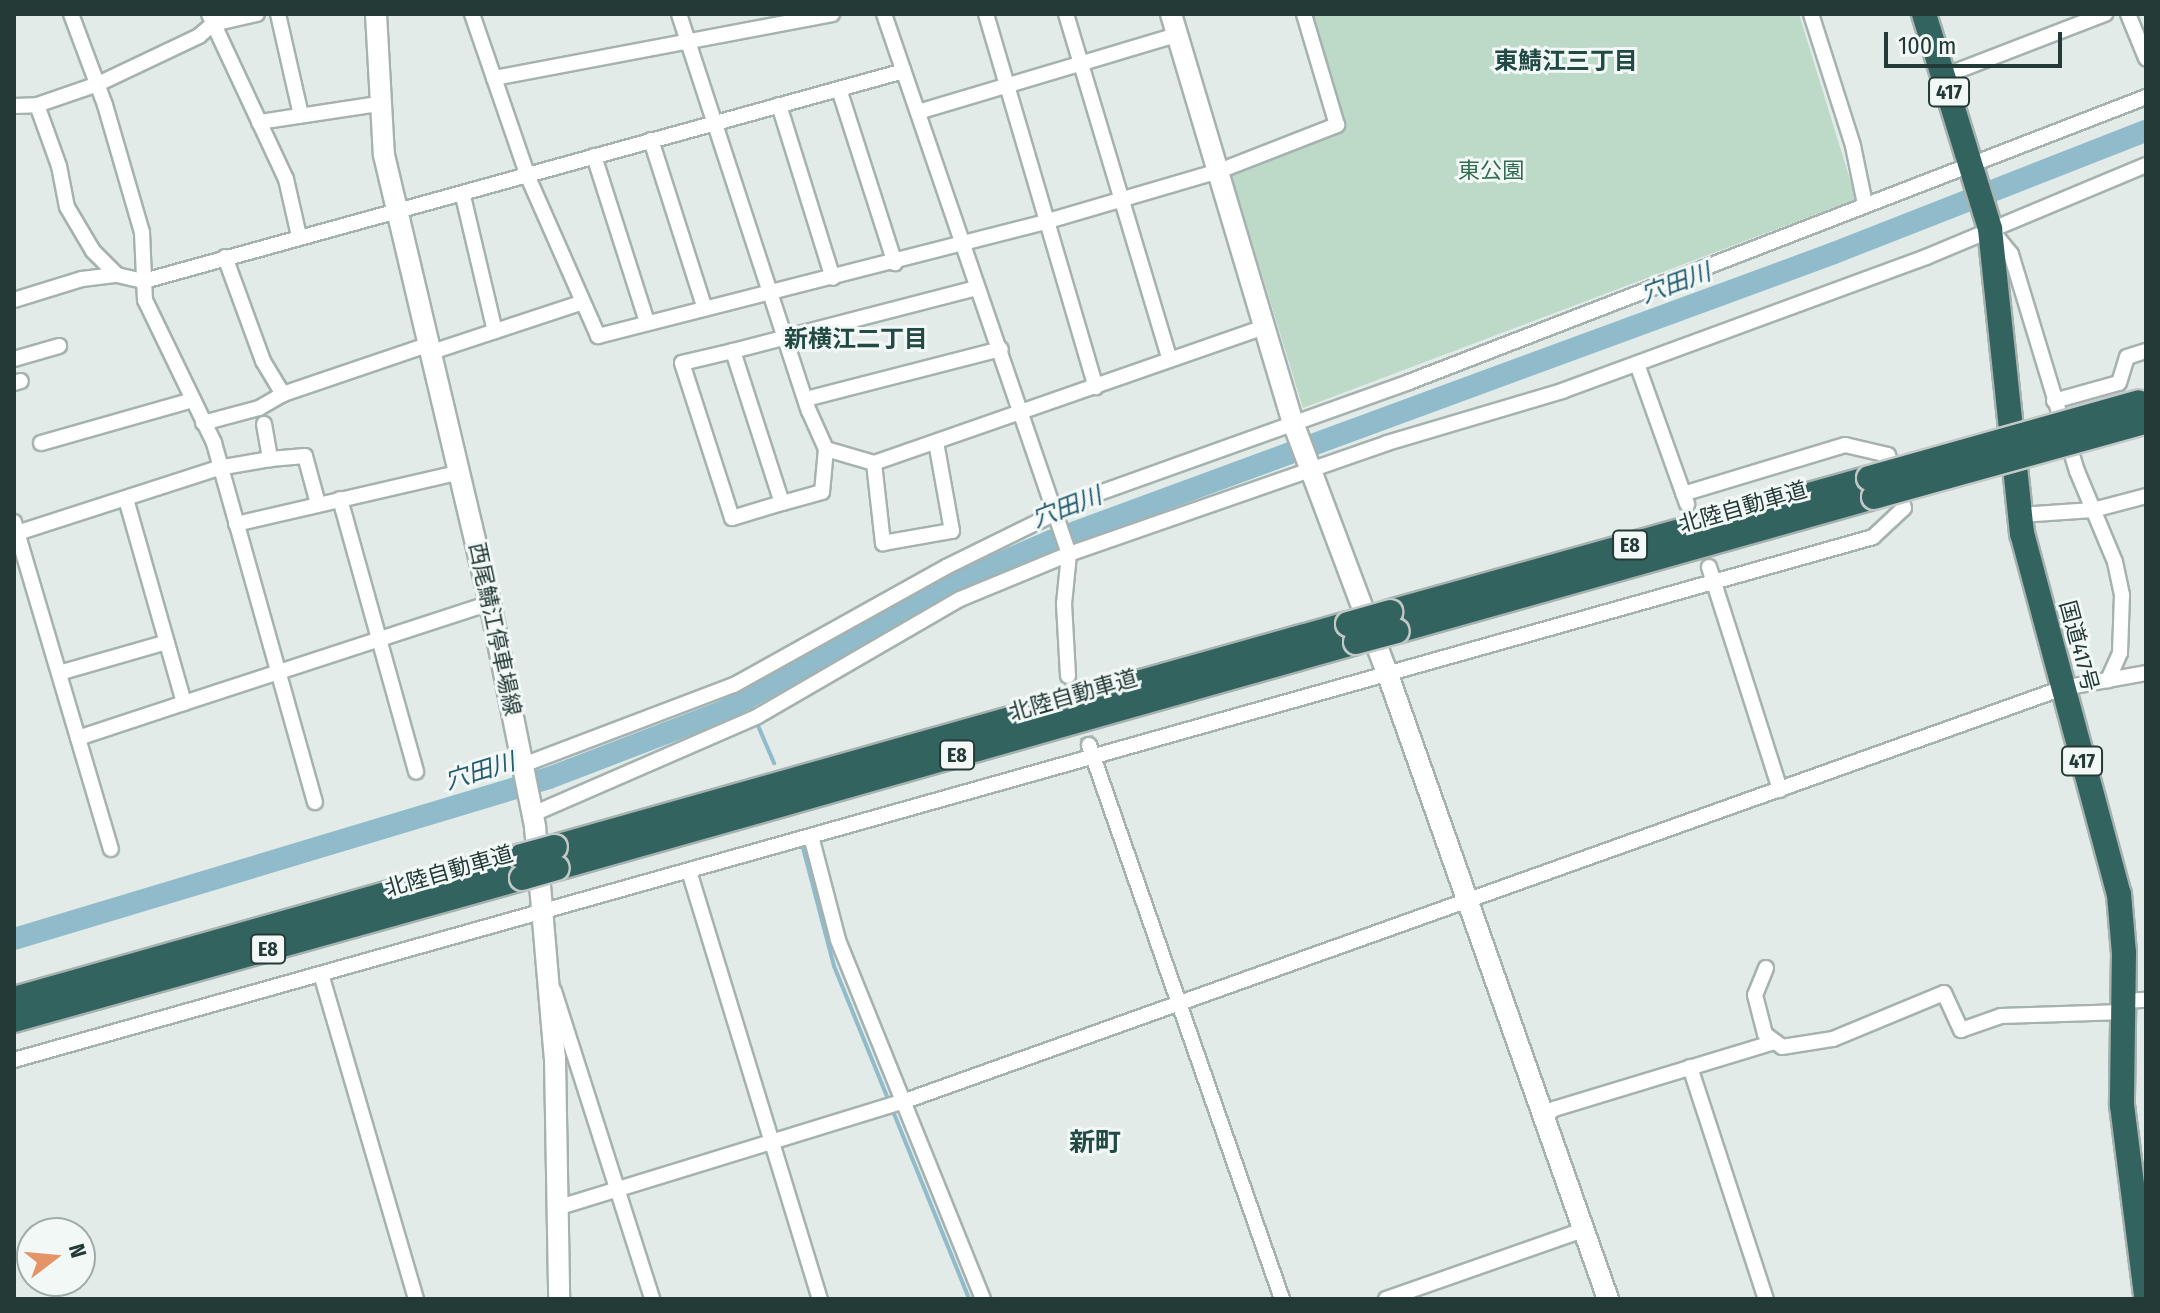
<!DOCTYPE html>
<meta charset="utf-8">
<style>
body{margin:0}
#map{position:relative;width:2160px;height:1313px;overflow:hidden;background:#e2ebe8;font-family:"Fira Sans Condensed","Noto Sans JP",sans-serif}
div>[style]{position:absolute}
.green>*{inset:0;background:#bddac8}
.stream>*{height:4px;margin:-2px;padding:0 2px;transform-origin:2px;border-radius:2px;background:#90bbca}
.river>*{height:22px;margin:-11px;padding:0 11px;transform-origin:11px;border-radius:11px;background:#90bbca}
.street-tunnel>*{height:14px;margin-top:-7px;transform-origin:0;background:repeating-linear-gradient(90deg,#bcc8c5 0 14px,transparent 0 21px)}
.roads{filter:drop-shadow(2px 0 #a5b2af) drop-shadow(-2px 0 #a5b2af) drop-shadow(0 2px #a5b2af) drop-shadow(0 -2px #a5b2af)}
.street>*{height:14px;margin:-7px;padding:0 7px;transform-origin:7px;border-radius:7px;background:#fff}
.secondary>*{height:20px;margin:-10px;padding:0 10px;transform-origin:10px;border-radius:10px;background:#fff}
.highway>*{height:24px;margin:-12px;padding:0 12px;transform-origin:12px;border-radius:12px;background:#33635f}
.bridges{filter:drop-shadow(2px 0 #c2c8c7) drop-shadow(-2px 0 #c2c8c7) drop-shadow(0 2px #c2c8c7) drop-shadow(0 -2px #c2c8c7)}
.highway-bridge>*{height:24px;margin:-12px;padding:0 12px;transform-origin:12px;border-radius:12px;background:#33635f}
span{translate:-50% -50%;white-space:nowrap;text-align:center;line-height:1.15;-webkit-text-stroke:6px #f2f8f6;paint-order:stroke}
.shield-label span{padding:2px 6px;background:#f2f8f6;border:2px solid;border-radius:6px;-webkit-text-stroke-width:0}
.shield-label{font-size:20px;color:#243a37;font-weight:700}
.park-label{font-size:22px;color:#326d4f}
.street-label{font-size:22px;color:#243a37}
.neighbourhood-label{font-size:24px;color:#224a45;font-weight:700}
.water-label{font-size:24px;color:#245b70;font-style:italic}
.quarter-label{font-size:26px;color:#224a45;font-weight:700}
.frame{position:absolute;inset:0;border:16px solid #243a37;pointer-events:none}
.north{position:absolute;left:16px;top:1217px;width:80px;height:80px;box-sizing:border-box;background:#f2f8f6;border:2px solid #a0acaa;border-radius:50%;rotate:74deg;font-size:22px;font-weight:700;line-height:32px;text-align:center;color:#243a37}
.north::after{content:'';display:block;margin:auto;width:28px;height:36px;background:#e49467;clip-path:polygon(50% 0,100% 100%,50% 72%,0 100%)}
.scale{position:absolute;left:1884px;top:32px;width:178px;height:36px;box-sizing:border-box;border:4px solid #243a37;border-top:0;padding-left:10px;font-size:24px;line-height:28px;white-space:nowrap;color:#243a37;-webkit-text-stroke:6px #f2f8f6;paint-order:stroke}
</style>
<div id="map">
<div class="green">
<div style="clip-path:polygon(1307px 14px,1799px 14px,1856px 199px,1303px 408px,1231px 174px,1340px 128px)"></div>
</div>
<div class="stream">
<div style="left:747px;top:699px;width:15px;rotate:67deg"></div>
<div style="left:756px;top:721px;width:46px;rotate:66.8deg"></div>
<div style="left:802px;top:844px;width:126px;rotate:75.3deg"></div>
<div style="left:834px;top:966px;width:359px;rotate:67.9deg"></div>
</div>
<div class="river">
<div style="left:14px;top:939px;width:559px;rotate:-16.75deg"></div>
<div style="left:549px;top:778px;width:190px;rotate:-21deg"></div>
<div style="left:726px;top:710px;width:258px;rotate:-29.2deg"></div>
<div style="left:951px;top:584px;width:109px;rotate:-23.3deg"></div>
<div style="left:1051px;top:541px;width:834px;rotate:-20.19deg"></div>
<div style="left:1834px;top:253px;width:335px;rotate:-21.4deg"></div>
</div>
<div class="street-tunnel">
<div style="left:1687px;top:504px;width:67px;rotate:70.8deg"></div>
<div style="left:1068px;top:676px;width:72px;rotate:73.1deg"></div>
</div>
<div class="roads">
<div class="street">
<div style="left:71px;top:14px;width:97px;rotate:69.5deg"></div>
<div style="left:105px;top:105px;width:132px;rotate:73.8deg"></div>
<div style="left:142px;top:232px;width:68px;rotate:87.5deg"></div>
<div style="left:145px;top:300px;width:159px;rotate:64.2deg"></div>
<div style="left:214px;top:443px;width:373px;rotate:74.3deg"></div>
<div style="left:209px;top:14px;width:182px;rotate:65deg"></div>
<div style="left:286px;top:179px;width:58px;rotate:77.2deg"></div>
<div style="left:278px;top:14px;width:104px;rotate:77.2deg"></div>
<div style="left:472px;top:14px;width:172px;rotate:71deg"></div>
<div style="left:528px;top:177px;width:174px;rotate:66.2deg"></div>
<div style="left:598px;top:336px;width:464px;rotate:-14.3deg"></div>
<div style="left:1048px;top:221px;width:178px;rotate:-16.3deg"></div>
<div style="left:1219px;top:171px;width:127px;rotate:-21.3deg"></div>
<div style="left:1337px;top:125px;width:116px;rotate:-106.6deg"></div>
<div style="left:679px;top:14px;width:418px;rotate:71.9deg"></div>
<div style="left:809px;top:411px;width:42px;rotate:65.9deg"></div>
<div style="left:826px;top:449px;width:50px;rotate:16.3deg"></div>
<div style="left:874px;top:463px;width:413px;rotate:-19.2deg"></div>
<div style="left:884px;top:14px;width:571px;rotate:71.09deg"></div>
<div style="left:1069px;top:554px;width:50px;rotate:95.7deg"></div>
<div style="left:1064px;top:604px;width:72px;rotate:86.8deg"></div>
<div style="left:986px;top:14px;width:389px;rotate:73.6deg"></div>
<div style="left:1066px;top:14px;width:361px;rotate:73.3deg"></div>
<div style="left:1811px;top:14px;width:139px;rotate:72.3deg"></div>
<div style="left:1853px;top:146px;width:59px;rotate:78.3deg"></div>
<div style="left:2128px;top:14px;width:48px;rotate:67.8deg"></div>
<div style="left:1944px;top:76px;width:173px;rotate:-21.1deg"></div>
<div style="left:494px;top:78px;width:344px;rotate:-10.7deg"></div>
<div style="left:839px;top:89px;width:183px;rotate:72.2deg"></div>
<div style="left:37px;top:105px;width:65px;rotate:-19deg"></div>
<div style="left:98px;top:84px;width:112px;rotate:-25.4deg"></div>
<div style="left:199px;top:36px;width:18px;rotate:-41deg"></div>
<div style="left:213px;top:24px;width:45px;rotate:-12.8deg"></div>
<div style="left:779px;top:105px;width:181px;rotate:72.7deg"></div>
<div style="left:14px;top:106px;width:23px;rotate:-2deg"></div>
<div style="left:37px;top:105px;width:65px;rotate:70.2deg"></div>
<div style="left:59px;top:166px;width:42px;rotate:79deg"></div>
<div style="left:67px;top:207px;width:51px;rotate:59.4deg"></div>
<div style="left:93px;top:251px;width:34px;rotate:45deg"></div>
<div style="left:918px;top:112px;width:270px;rotate:-16.6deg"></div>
<div style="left:259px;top:122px;width:120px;rotate:-8.6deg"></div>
<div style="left:651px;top:140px;width:177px;rotate:72.3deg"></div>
<div style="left:594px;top:156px;width:174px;rotate:72.3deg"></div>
<div style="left:463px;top:196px;width:139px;rotate:76.7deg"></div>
<div style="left:1993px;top:232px;width:28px;rotate:51deg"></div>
<div style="left:2011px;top:254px;width:227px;rotate:73.1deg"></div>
<div style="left:2077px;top:471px;width:99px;rotate:67.3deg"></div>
<div style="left:2115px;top:562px;width:34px;rotate:78deg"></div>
<div style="left:2122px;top:595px;width:58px;rotate:92deg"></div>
<div style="left:2120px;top:653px;width:30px;rotate:114deg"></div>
<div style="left:225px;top:257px;width:111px;rotate:69.9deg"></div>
<div style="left:263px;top:361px;width:39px;rotate:59deg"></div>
<div style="left:283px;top:394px;width:155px;rotate:-18.8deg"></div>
<div style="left:14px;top:300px;width:71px;rotate:-17.2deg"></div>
<div style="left:82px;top:279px;width:35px;rotate:-7deg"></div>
<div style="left:117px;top:275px;width:28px;rotate:13deg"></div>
<div style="left:144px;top:281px;width:788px;rotate:-15.45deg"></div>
<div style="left:733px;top:351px;width:52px;rotate:166.8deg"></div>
<div style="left:682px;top:363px;width:163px;rotate:72.1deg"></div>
<div style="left:732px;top:518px;width:52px;rotate:-16.7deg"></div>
<div style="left:432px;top:352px;width:156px;rotate:-18.3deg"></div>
<div style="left:14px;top:359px;width:47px;rotate:-16.1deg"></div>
<div style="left:1637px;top:364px;width:149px;rotate:70.3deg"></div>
<div style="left:14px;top:383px;width:7px;rotate:-16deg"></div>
<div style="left:806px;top:399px;width:201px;rotate:-14.4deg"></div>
<div style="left:2054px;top:401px;width:67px;rotate:-15.5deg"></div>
<div style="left:2119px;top:383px;width:27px;rotate:-73deg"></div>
<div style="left:2127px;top:357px;width:20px;rotate:-18deg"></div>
<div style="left:203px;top:423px;width:58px;rotate:-15deg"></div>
<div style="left:259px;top:408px;width:28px;rotate:-30deg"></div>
<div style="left:264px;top:424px;width:36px;rotate:80deg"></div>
<div style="left:41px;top:443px;width:158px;rotate:-15.8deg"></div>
<div style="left:826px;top:449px;width:43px;rotate:95.3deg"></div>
<div style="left:822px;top:492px;width:41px;rotate:164.6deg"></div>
<div style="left:782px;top:503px;width:160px;rotate:-107.9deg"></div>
<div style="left:733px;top:351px;width:252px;rotate:-14.5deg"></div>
<div style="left:874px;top:463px;width:81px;rotate:83.6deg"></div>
<div style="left:883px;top:543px;width:70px;rotate:-9.9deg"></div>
<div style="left:952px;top:531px;width:90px;rotate:-100.2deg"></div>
<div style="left:126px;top:499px;width:212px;rotate:74.1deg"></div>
<div style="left:184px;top:703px;width:322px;rotate:-18.1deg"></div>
<div style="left:340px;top:499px;width:283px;rotate:74.4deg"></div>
<div style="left:2020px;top:515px;width:73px;rotate:-3.9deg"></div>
<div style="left:2093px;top:510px;width:55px;rotate:-14.8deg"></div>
<div style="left:14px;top:522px;width:341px;rotate:73.5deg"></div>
<div style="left:236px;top:524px;width:231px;rotate:-13deg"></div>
<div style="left:14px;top:534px;width:214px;rotate:-17.9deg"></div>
<div style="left:218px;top:468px;width:53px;rotate:-9.8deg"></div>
<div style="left:270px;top:459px;width:35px;rotate:-5deg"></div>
<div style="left:305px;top:456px;width:50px;rotate:74.8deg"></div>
<div style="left:1709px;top:567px;width:234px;rotate:72.3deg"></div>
<div style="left:59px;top:673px;width:112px;rotate:-16deg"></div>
<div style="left:78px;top:738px;width:112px;rotate:-18.3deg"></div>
<div style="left:1089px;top:745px;width:587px;rotate:70.79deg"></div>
<div style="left:523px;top:765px;width:226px;rotate:-20.8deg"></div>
<div style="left:734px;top:685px;width:243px;rotate:-29.1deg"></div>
<div style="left:946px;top:567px;width:158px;rotate:-26.2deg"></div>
<div style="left:1088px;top:497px;width:341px;rotate:-19.7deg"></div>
<div style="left:1409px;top:382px;width:790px;rotate:-21.14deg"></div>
<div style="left:533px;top:814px;width:245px;rotate:-23.5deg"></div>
<div style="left:758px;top:716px;width:233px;rotate:-30.1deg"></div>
<div style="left:960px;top:599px;width:118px;rotate:-22.4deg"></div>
<div style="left:1069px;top:554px;width:337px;rotate:-19.2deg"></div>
<div style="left:1387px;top:443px;width:183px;rotate:-16.5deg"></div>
<div style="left:1562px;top:391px;width:388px;rotate:-20.2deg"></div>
<div style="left:1926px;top:257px;width:238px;rotate:-22.7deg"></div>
<div style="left:811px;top:836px;width:107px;rotate:75.4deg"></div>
<div style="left:838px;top:940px;width:387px;rotate:68deg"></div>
<div style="left:689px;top:871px;width:448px;rotate:73deg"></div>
<div style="left:1766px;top:968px;width:29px;rotate:112deg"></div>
<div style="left:1755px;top:995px;width:40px;rotate:75.6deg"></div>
<div style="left:1765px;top:1034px;width:21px;rotate:37deg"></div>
<div style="left:1782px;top:1047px;width:52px;rotate:-8.9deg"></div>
<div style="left:1833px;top:1039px;width:120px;rotate:-22.5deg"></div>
<div style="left:1944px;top:993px;width:41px;rotate:65.3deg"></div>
<div style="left:1961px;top:1030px;width:42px;rotate:-19.3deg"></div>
<div style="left:2001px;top:1016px;width:123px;rotate:-1.9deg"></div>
<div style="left:321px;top:974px;width:339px;rotate:73.7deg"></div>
<div style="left:554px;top:991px;width:323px;rotate:72.3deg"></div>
<div style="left:2124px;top:1001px;width:22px;rotate:-3deg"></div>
<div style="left:14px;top:1060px;width:1931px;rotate:-15.71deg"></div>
<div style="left:1873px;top:537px;width:42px;rotate:-43.1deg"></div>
<div style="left:1904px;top:508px;width:55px;rotate:-106.8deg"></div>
<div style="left:1888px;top:455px;width:44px;rotate:-166.9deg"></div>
<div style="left:1845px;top:445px;width:169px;rotate:163.2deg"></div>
<div style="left:1690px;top:1067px;width:244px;rotate:71.9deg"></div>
<div style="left:1544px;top:1117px;width:13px;rotate:-39deg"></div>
<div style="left:1554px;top:1109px;width:231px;rotate:-16.9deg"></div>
<div style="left:560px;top:1207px;width:361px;rotate:-17.1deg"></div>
<div style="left:905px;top:1101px;width:1229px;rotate:-19.63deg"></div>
<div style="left:2063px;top:688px;width:84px;rotate:-10.2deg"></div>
<div style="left:1386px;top:1299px;width:209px;rotate:-19.3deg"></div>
</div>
<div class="secondary">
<div style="left:376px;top:14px;width:141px;rotate:86.8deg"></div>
<div style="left:384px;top:155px;width:460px;rotate:76.7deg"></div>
<div style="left:490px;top:603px;width:228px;rotate:78.6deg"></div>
<div style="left:535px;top:827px;width:232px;rotate:85.1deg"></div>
<div style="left:555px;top:1058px;width:241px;rotate:89deg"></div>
<div style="left:1171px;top:14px;width:424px;rotate:73.4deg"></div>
<div style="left:1292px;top:420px;width:272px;rotate:69.4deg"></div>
<div style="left:1388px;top:675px;width:662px;rotate:70.58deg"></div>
</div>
<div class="highway">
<div style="left:1924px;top:14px;width:225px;rotate:72.9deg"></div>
<div style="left:1990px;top:229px;width:306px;rotate:84deg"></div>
<div style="left:2022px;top:533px;width:374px;rotate:75deg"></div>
<div style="left:2119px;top:894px;width:59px;rotate:85.2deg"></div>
<div style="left:2124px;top:953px;width:152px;rotate:90.8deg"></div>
<div style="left:2122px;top:1105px;width:193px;rotate:82.8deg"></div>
<div style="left:1390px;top:612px;width:497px;rotate:-15.6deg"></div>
<div style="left:1397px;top:631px;width:495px;rotate:-15.7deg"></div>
<div style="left:555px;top:847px;width:824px;rotate:-15.71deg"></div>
<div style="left:557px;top:868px;width:830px;rotate:-15.79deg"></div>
<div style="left:14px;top:999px;width:527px;rotate:-15.75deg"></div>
<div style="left:14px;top:1020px;width:527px;rotate:-15.62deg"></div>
</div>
</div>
<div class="bridges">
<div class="highway-bridge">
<div style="left:1869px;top:478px;width:280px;rotate:-15.7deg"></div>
<div style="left:1874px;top:497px;width:280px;rotate:-15.5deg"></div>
<div style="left:1348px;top:624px;width:44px;rotate:-15.9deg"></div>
<div style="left:1356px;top:642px;width:42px;rotate:-15deg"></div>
<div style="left:521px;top:856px;width:35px;rotate:-15deg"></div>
<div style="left:522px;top:878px;width:36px;rotate:-16deg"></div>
</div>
</div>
<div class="shield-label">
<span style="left:1949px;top:92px">417</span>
<span style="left:1630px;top:545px">E8</span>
<span style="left:957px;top:755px">E8</span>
<span style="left:2082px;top:761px">417</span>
<span style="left:268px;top:949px">E8</span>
</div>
<div class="park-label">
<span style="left:1491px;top:171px">東公園</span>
</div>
<div class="street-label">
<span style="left:1743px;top:507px;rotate:-16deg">北陸自動車道</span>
<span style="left:495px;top:629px;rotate:78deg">西尾鯖江停車場線</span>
<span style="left:2079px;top:646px;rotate:75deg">国道417号</span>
<span style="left:1073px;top:695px;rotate:-16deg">北陸自動車道</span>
<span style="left:449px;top:871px;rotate:-16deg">北陸自動車道</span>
</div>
<div class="neighbourhood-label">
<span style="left:1566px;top:62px">東鯖江三丁目</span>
<span style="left:856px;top:340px">新横江二丁目</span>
</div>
<div class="water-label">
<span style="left:1676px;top:284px;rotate:-20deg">穴田川</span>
<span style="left:1067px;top:508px;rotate:-21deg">穴田川</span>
<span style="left:480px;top:772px;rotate:-17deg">穴田川</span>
</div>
<div class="quarter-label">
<span style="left:1095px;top:1143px">新町</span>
</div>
<div class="frame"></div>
<div class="north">N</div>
<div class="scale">100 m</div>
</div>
